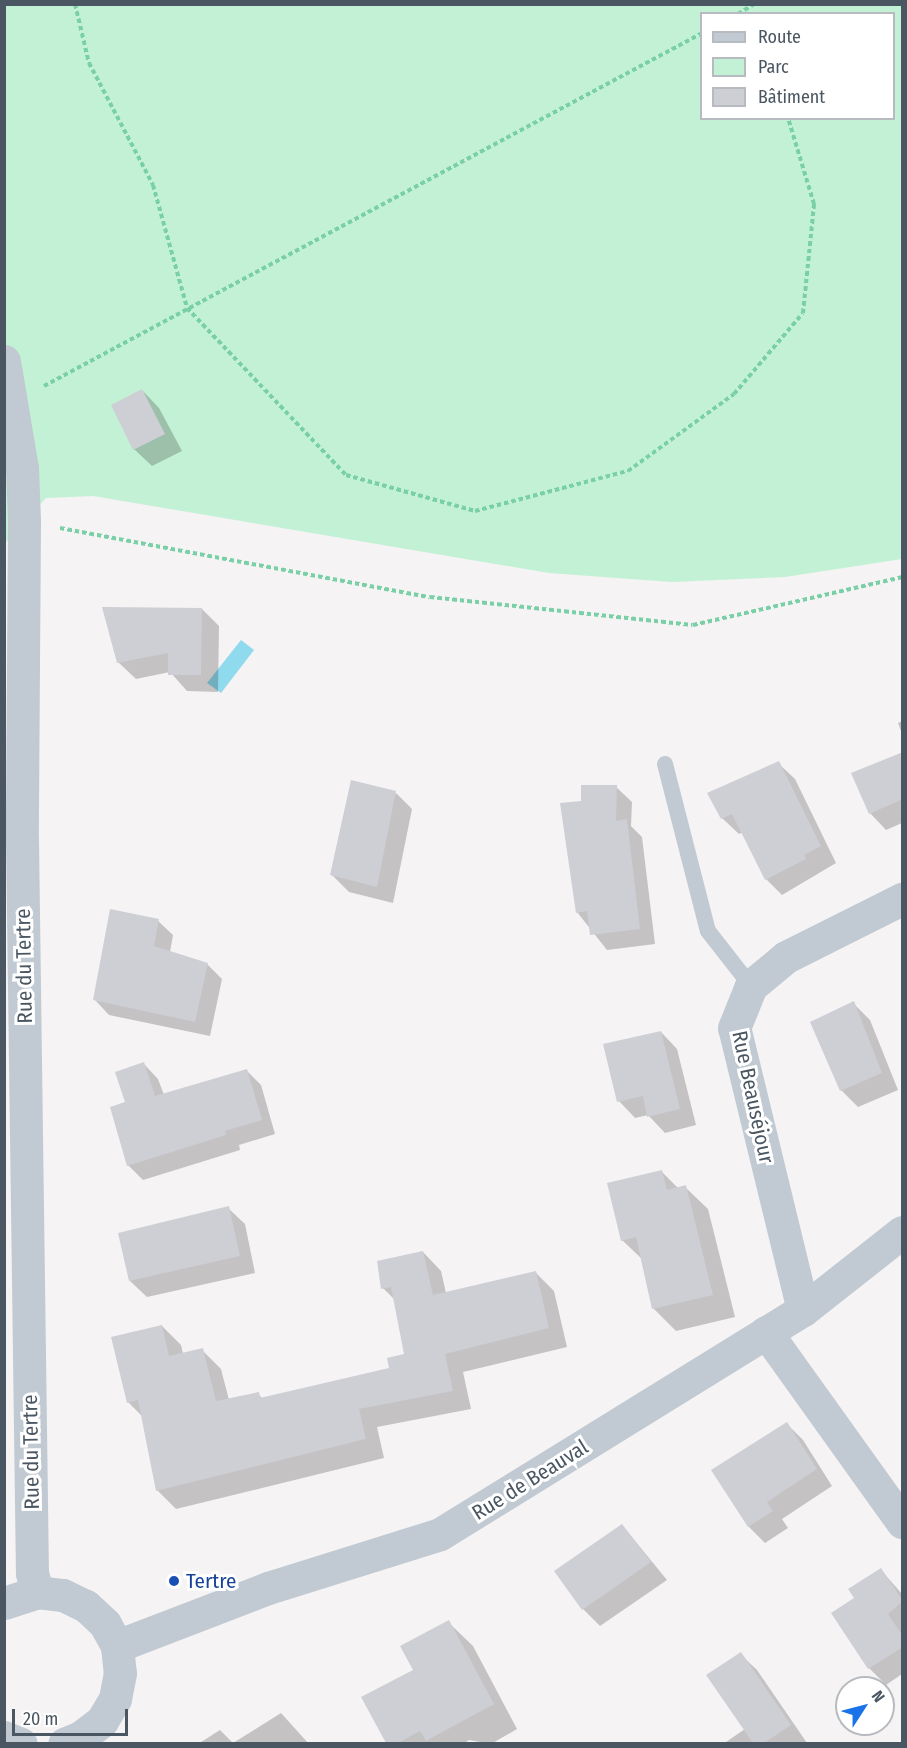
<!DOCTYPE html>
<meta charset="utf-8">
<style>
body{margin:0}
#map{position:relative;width:907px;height:1748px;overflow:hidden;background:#f5f3f3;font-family:"Fira Sans Condensed",sans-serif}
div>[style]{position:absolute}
.green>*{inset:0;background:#c3f1d5}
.water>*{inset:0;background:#90daee}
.shadow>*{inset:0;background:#0003}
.building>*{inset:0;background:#cdcfd5}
.path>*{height:4px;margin-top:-2px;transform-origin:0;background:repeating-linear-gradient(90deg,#7ad0a6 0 4.5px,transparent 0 7.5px)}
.lane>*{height:16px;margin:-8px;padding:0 8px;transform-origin:8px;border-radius:8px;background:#c1cad2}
.street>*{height:33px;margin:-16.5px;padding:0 16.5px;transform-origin:16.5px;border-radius:16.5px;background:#c1cad2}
.dots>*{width:16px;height:16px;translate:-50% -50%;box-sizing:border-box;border:3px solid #fff;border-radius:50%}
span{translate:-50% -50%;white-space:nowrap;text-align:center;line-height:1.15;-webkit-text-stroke:6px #fff;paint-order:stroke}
.street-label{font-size:21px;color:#4a5661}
.transit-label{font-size:21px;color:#164399}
.left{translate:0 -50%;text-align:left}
.frame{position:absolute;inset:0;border:6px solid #4a5661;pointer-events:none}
.legend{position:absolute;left:700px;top:12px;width:195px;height:108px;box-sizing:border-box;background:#fff;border:2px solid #b7bbc0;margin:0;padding:8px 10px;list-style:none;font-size:18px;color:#4a5661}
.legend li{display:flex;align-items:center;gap:12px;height:30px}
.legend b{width:30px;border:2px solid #b7bbc0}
.north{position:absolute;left:835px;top:1676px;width:60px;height:60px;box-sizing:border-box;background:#fff;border:2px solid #b7bbc0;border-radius:50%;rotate:54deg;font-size:16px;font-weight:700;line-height:24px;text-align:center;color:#4a5661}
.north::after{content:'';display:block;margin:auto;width:21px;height:27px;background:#1a73e8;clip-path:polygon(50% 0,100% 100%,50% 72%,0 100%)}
.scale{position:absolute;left:12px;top:1709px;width:116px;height:27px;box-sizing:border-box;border:3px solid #4a5661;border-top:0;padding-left:8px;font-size:18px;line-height:21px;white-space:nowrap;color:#4a5661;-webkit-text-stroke:4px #fff;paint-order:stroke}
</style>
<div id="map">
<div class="green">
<div style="clip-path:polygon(evenodd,5px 5px,902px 5px,902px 559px,785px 577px,672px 582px,549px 573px,93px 496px,46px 498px,5px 543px,5px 5px,702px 14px,894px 14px,894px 118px,702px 118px,702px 14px)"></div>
</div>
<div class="water">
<div style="clip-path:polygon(241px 640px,254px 650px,221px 693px,207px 683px)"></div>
</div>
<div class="shadow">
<div style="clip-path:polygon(142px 390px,159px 408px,182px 451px,152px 466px,134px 449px)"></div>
<div style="clip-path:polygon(202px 609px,219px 626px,218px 692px,187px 691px,170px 672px,136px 679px,118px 662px)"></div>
<div style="clip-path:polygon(902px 721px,902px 734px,898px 723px)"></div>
<div style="clip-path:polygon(902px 753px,902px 823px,886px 830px,870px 813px)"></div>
<div style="clip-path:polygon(778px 763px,795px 779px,836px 863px,782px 895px,766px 879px,743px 832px,739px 834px,722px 818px)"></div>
<div style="clip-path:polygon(616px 787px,632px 802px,631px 826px,642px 837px,655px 944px,607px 950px,577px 912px,582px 803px)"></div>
<div style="clip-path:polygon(396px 793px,412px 809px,393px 903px,349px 892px,332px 875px)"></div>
<div style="clip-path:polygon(158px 921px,173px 935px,170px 952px,207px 964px,222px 979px,210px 1036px,109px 1015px,95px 1000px)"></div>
<div style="clip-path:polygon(853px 1003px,870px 1020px,898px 1090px,858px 1107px,841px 1090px)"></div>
<div style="clip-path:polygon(661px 1032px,677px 1049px,696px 1125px,665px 1133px,648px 1115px,635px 1118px,619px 1101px)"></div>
<div style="clip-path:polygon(144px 1064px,158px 1079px,164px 1095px,246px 1070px,261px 1085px,275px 1134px,239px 1145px,240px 1150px,143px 1180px,128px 1165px,127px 1103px)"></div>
<div style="clip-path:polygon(661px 1171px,678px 1188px,685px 1187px,708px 1209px,735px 1317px,676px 1331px,654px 1309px,643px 1260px,622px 1240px)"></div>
<div style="clip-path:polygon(228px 1208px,245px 1224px,255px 1273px,147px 1297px,130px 1281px)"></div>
<div style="clip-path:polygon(423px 1252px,441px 1271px,446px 1293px,535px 1272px,554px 1291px,567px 1347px,463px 1372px,471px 1409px,377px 1427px,384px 1458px,176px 1509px,157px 1490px,143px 1417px,128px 1402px,162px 1326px,181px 1345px,183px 1354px,202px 1350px,221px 1369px,229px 1400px,258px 1394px,263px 1399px,390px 1369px,406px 1355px,396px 1301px,383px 1288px)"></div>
<div style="clip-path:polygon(787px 1424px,803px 1440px,832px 1486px,782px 1519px,788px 1528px,765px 1543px,749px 1527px,713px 1471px)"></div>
<div style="clip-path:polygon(622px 1525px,667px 1580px,600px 1626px,583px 1609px)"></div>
<div style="clip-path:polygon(881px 1570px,902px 1594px,902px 1674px,886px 1685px,869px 1668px,856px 1598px)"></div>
<div style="clip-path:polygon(448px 1622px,473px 1646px,517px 1729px,491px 1744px,469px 1740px,463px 1744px,388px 1744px,363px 1698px,415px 1670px)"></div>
<div style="clip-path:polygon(740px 1654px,757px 1670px,807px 1743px,723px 1744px,745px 1729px)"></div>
<div style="clip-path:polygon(281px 1713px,309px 1744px,198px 1744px,220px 1730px,233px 1743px)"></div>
</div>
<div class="building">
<div style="clip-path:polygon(142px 389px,165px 434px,133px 450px,111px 405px)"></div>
<div style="clip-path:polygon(102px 607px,202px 608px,201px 675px,168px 675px,168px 653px,117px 663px)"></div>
<div style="clip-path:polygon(903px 752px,903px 799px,869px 814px,851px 773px)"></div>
<div style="clip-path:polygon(779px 761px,821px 846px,804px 855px,806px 859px,765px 880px,732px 814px,721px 819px,707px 793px)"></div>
<div style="clip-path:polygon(351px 780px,396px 791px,377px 887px,330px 875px)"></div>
<div style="clip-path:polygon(581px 785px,617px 785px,616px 821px,627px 819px,640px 929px,590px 935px,587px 911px,576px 913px,560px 803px,581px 801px)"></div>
<div style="clip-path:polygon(110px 909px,159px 919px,154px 946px,208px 963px,195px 1022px,93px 1000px)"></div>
<div style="clip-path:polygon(854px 1001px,882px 1073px,840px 1091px,810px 1022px)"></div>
<div style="clip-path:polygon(661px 1031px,680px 1109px,647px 1117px,643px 1096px,617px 1102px,603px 1044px)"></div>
<div style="clip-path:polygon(144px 1062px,155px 1096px,247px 1069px,262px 1120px,225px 1131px,226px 1135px,127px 1166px,110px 1107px,125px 1102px,115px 1072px)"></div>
<div style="clip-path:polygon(662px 1170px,667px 1190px,686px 1185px,713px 1295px,652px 1309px,636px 1237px,621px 1241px,607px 1183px)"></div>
<div style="clip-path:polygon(229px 1206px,240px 1256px,129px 1281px,118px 1233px)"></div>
<div style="clip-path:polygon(423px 1251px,433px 1295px,536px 1271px,549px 1328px,445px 1354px,453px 1391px,359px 1409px,366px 1439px,156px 1491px,138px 1400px,127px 1403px,111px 1337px,162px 1325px,169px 1356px,203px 1348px,216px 1401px,259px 1392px,260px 1398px,389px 1368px,387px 1358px,404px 1354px,391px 1287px,381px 1289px,377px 1261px)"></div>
<div style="clip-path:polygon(787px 1422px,817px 1469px,767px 1502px,773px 1511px,748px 1527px,711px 1470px)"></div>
<div style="clip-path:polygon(622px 1524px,651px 1562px,582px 1610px,554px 1571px)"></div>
<div style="clip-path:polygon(881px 1568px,903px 1601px,888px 1614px,903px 1636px,903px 1647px,868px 1669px,831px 1613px,854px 1598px,848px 1589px)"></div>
<div style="clip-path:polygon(449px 1620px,494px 1704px,426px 1741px,420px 1731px,398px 1743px,386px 1743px,361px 1697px,413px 1670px,400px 1646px)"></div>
<div style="clip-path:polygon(741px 1652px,791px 1725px,764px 1743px,753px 1743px,706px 1675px)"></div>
</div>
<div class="path">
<div style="left:75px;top:4px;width:61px;rotate:76.7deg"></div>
<div style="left:89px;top:63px;width:138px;rotate:62.3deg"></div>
<div style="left:153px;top:185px;width:128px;rotate:74.5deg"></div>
<div style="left:187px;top:308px;width:231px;rotate:46.4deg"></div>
<div style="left:346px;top:475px;width:134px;rotate:15.6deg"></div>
<div style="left:475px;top:511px;width:158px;rotate:-14.7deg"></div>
<div style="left:628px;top:471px;width:131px;rotate:-36deg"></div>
<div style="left:734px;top:394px;width:106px;rotate:-49.6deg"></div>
<div style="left:803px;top:313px;width:110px;rotate:-84.2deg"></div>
<div style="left:814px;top:204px;width:90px;rotate:-106.8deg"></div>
<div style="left:738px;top:14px;width:19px;rotate:-32deg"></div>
<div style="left:44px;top:386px;width:747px;rotate:-28.21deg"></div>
<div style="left:60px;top:528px;width:376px;rotate:10.6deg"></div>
<div style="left:430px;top:597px;width:264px;rotate:6.1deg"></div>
<div style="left:693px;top:625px;width:214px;rotate:-12.9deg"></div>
</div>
<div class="lane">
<div style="left:665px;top:764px;width:172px;rotate:75.6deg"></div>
<div style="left:708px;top:931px;width:70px;rotate:52deg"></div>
</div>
<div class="street">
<div style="left:4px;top:361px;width:109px;rotate:80.5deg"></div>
<div style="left:22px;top:468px;width:53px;rotate:87.8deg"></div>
<div style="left:24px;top:521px;width:320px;rotate:90.4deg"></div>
<div style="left:22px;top:841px;width:732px;rotate:89.22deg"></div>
<div style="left:32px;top:1573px;width:20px;rotate:75deg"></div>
<div style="left:803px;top:1310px;width:290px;rotate:-103.7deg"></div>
<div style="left:734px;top:1028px;width:45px;rotate:-68deg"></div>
<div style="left:751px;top:986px;width:45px;rotate:-39.6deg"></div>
<div style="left:786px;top:957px;width:130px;rotate:-26.6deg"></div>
<div style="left:766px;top:1332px;width:234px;rotate:54.4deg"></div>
<div style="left:4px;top:1603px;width:35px;rotate:-18deg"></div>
<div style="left:37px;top:1592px;width:26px;rotate:7deg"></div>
<div style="left:63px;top:1595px;width:25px;rotate:26deg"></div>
<div style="left:86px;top:1606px;width:26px;rotate:43deg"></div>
<div style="left:105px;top:1624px;width:25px;rotate:61deg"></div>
<div style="left:117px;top:1646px;width:27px;rotate:84deg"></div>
<div style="left:120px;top:1673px;width:26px;rotate:101deg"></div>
<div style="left:115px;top:1699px;width:26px;rotate:121deg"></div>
<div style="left:102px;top:1721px;width:26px;rotate:143deg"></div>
<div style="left:81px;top:1737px;width:18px;rotate:158deg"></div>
<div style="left:117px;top:1646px;width:162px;rotate:-21deg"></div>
<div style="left:268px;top:1588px;width:180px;rotate:-17.4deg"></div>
<div style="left:440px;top:1534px;width:427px;rotate:-31.7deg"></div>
<div style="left:803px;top:1310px;width:126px;rotate:-38.2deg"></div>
<div style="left:4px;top:1737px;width:18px;rotate:22deg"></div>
</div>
<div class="dots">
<div style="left:174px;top:1581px;background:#1a4fb4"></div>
</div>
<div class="street-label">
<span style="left:24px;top:966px;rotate:-91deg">Rue du Tertre</span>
<span style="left:753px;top:1097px;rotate:78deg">Rue Beauséjour</span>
<span style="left:31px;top:1452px;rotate:-91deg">Rue du Tertre</span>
<span style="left:530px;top:1480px;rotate:-32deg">Rue de Beauval</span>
</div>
<div class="transit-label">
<span class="left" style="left:186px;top:1581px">Tertre</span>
</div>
<div class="frame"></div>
<ul class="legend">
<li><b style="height:8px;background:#c1cad2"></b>Route</li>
<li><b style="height:16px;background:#c3f1d5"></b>Parc</li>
<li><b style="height:16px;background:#cdcfd5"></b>Bâtiment</li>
</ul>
<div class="north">N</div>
<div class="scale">20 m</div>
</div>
